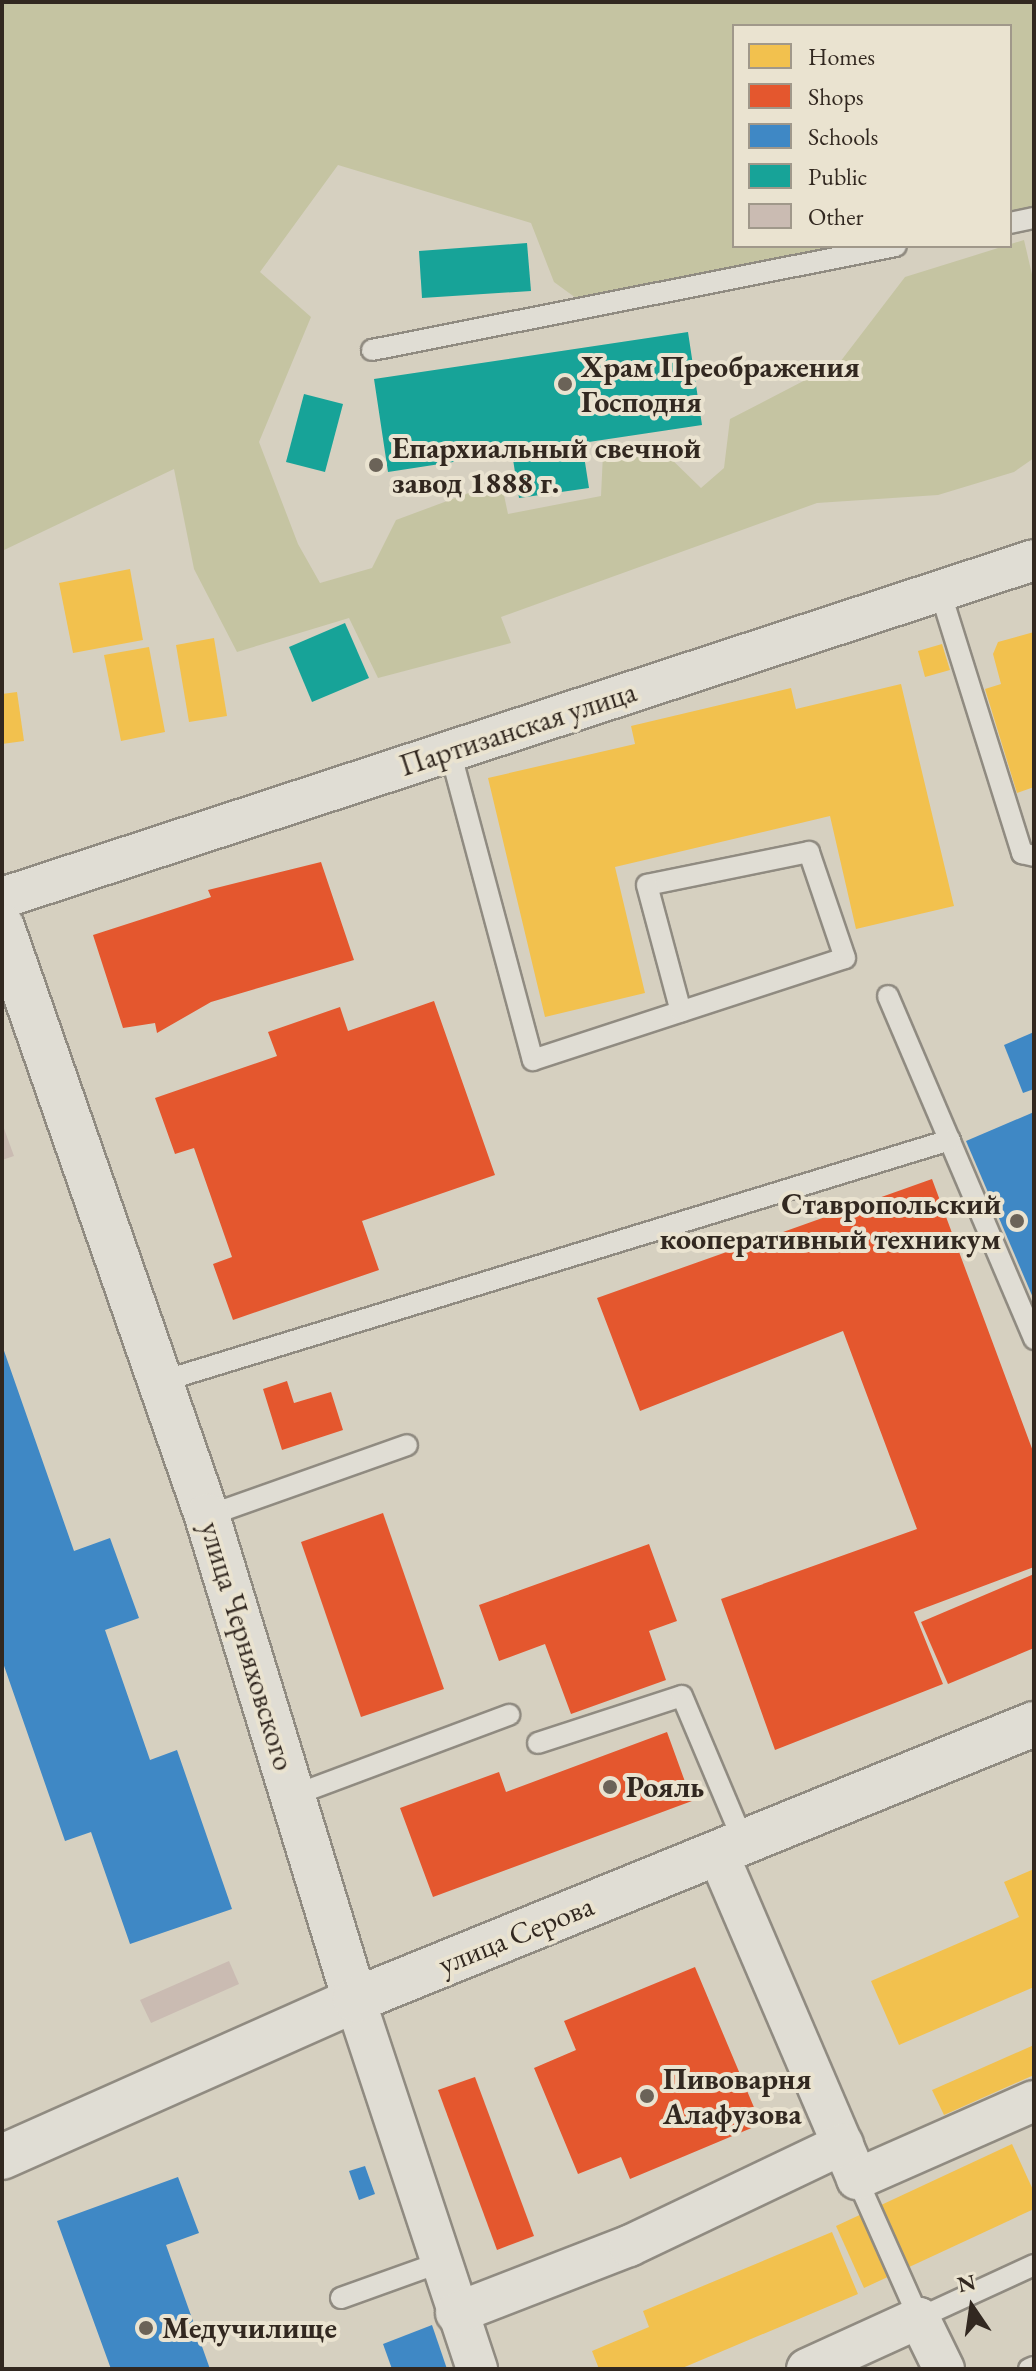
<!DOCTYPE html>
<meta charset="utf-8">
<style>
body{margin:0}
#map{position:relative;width:1036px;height:2371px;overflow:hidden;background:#d6d0c0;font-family:"EB Garamond",serif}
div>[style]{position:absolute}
.green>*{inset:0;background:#c5c4a2}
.homes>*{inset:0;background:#f2c14e}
.shops>*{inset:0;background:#e4572e}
.schools>*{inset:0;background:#3f88c5}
.public>*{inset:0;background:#17a398}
.building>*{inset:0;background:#cabbb2}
.roads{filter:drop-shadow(2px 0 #908b81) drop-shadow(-2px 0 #908b81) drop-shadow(0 2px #908b81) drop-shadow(0 -2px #908b81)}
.service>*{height:20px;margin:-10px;padding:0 10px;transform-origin:10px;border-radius:10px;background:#e0ddd4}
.minor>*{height:40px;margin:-20px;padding:0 20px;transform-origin:20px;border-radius:20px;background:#e0ddd4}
.secondary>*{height:44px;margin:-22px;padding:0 22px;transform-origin:22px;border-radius:22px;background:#e0ddd4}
.dots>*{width:22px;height:22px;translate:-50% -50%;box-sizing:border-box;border:4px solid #eae3d0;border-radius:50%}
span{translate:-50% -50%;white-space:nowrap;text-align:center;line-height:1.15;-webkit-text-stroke:8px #eae3d0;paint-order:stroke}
.poi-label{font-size:30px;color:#322820;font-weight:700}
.left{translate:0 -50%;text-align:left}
.right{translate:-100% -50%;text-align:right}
.street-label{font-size:30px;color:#322820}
.frame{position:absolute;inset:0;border:4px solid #322820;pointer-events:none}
.legend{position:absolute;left:732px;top:24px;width:280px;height:224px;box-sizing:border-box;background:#eae3d0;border:2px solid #a0988a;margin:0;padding:10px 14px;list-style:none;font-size:24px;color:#322820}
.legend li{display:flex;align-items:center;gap:16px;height:40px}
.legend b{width:40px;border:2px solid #a0988a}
.north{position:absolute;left:932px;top:2267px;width:80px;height:80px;-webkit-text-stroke:6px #eae3d0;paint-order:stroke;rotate:347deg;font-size:22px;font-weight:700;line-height:32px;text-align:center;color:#322820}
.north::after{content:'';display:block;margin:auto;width:28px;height:36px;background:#322820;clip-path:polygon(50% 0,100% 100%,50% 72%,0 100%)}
</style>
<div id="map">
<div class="green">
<div style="clip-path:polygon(2px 2px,1034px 2px,1034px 209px,1010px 214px,1010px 26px,734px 26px,734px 246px,858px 246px,580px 301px,554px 282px,531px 223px,338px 165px,260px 272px,311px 317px,259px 442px,298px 544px,320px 583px,372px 568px,396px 520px,501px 481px,508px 514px,601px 496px,603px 454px,664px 452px,701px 488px,724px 468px,730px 419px,840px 362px,905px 277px,1024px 240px,1034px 283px,1034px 458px,1014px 472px,938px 495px,817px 503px,501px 617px,511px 643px,378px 678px,349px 618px,237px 652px,194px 569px,174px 469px,2px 551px)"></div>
</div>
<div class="homes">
<div style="clip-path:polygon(130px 569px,143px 640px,73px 653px,59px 583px)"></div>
<div style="clip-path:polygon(1034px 632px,1034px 787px,1017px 793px,985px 689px,1001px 684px,993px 654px,998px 642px)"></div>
<div style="clip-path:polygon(214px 638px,227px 716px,189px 722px,176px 645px)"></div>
<div style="clip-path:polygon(942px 644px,950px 670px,925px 677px,918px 651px)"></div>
<div style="clip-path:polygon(149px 647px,165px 732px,121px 741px,104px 655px)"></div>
<div style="clip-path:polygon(901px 684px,954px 906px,856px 929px,830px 816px,615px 867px,645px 993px,545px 1017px,488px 778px,635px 744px,631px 726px,791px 688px,796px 709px)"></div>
<div style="clip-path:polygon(17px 692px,24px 741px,2px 744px,2px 694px)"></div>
<div style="clip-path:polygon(1034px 1869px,1034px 1987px,899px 2045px,871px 1981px,1019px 1917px,1004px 1882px)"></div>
<div style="clip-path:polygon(1034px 2045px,1034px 2075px,944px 2115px,932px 2090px)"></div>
<div style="clip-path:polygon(1012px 2144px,1034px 2192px,1034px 2209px,864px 2288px,836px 2226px)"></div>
<div style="clip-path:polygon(832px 2232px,858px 2294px,680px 2369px,599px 2369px,592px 2351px,649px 2327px,643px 2311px)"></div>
</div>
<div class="shops">
<div style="clip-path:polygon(321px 862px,354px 960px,211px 1002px,157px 1033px,155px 1023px,123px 1028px,93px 935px,211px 897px,208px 890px)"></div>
<div style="clip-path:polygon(434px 1001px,495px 1175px,362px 1221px,379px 1270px,233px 1320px,213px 1264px,232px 1257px,194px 1148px,175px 1154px,155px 1098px,277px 1056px,268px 1032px,340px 1007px,348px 1031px)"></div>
<div style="clip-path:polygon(932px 1179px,1034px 1454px,1034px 1567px,914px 1612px,943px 1684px,775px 1750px,721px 1599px,917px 1529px,843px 1331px,640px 1411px,597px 1298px)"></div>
<div style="clip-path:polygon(287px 1381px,294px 1403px,331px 1392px,343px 1430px,282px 1450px,263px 1389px)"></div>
<div style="clip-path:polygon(383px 1513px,444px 1689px,361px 1717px,301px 1542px)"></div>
<div style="clip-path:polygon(649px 1544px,677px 1621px,649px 1631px,666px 1680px,571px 1714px,545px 1644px,499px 1661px,479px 1605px)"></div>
<div style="clip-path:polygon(1034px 1574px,1034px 1648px,948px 1684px,921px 1622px)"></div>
<div style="clip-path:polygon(667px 1732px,692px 1801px,433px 1897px,400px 1808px,499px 1772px,506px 1792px)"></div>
<div style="clip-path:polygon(695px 1967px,761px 2124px,630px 2179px,621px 2157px,578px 2174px,534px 2068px,576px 2050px,564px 2021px)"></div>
<div style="clip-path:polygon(475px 2077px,534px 2236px,497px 2250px,438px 2090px)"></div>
</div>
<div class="schools">
<div style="clip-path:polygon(1034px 1032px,1034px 1089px,1023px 1093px,1004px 1045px)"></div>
<div style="clip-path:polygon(1034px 1112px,1034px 1300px,966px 1141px)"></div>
<div style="clip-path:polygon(2px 1345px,74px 1551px,110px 1538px,139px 1618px,105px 1630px,150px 1760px,177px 1750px,232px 1909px,130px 1944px,91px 1832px,65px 1841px,2px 1660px)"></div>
<div style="clip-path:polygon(365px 2166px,375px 2194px,359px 2200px,349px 2171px)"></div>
<div style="clip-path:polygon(178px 2177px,199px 2233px,166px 2245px,210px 2369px,111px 2369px,57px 2221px)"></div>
<div style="clip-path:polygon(432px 2325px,447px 2369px,392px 2369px,383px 2344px)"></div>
</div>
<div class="public">
<div style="clip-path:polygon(527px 243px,531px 291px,422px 298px,419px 251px)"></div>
<div style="clip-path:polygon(688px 332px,702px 425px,582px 443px,589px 488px,519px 498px,512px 453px,388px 472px,374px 379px)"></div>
<div style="clip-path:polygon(304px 394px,343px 404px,325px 472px,286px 462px)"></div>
<div style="clip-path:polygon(345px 623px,369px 678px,312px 702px,289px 647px)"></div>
</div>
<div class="building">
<div style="clip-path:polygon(2px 1123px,14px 1156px,2px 1160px)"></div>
<div style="clip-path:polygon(229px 1961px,239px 1984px,151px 2023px,140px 2000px)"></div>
</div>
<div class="roads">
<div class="service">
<div style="left:1010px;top:223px;width:25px;rotate:-12deg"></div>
<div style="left:372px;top:350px;width:534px;rotate:-11.23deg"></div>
<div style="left:940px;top:591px;width:275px;rotate:72.6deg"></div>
<div style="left:1022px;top:853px;width:12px;rotate:14deg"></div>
<div style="left:450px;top:751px;width:320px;rotate:75deg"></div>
<div style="left:533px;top:1060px;width:328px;rotate:-18.1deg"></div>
<div style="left:845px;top:958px;width:112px;rotate:-108.8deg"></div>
<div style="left:809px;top:852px;width:165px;rotate:168.5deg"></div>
<div style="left:647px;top:885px;width:131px;rotate:75deg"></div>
<div style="left:888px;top:996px;width:373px;rotate:66.9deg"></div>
<div style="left:163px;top:1381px;width:823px;rotate:-17.03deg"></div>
<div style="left:207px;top:1516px;width:212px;rotate:-19.5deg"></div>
<div style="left:538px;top:1743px;width:151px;rotate:-18.1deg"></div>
<div style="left:682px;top:1696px;width:160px;rotate:67.1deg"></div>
<div style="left:292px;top:1796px;width:232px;rotate:-20.5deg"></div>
<div style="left:857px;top:2179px;width:152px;rotate:66deg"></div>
<div style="left:919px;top:2318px;width:127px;rotate:-24.7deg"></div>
<div style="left:341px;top:2298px;width:104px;rotate:-19.7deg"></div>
<div style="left:1029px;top:2369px;width:5px;rotate:-22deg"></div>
</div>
<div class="minor">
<div style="left:2px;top:898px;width:1086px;rotate:-18.13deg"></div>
<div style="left:718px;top:1854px;width:353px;rotate:66.8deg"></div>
<div style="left:857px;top:2179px;width:193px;rotate:-23.8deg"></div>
<div style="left:355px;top:2000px;width:389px;rotate:71.7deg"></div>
<div style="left:456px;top:2313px;width:186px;rotate:-21.2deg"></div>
<div style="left:629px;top:2246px;width:237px;rotate:-25.5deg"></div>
<div style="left:807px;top:2369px;width:123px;rotate:-24.5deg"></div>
<div style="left:919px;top:2318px;width:57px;rotate:63.9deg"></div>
</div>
<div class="secondary">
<div style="left:2px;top:927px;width:624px;rotate:70.81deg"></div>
<div style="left:207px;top:1516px;width:506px;rotate:73deg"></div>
<div style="left:2px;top:2157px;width:386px;rotate:-24deg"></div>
<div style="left:355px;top:2000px;width:733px;rotate:-22.12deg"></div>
</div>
</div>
<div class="dots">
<div style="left:565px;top:384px;background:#6b6358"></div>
<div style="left:376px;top:465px;background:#6b6358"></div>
<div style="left:1017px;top:1221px;background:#6b6358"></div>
<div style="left:610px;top:1787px;background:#6b6358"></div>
<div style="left:647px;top:2096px;background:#6b6358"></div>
<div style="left:146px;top:2328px;background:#6b6358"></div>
</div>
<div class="poi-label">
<span class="left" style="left:581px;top:384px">Храм Преображения<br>Господня</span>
<span class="left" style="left:392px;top:465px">Епархиальный свечной<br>завод 1888 г.</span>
<span class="right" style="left:1001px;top:1221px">Ставропольский<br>кооперативный техникум</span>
<span class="left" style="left:626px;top:1787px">Рояль</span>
<span class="left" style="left:663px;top:2096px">Пивоварня<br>Алафузова</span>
<span class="left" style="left:162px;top:2328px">Медучилище</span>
</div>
<div class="street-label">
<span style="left:518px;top:729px;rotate:-18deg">Партизанская улица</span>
<span style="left:247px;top:1646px;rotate:73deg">улица Черняховского</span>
<span style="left:516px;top:1935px;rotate:-22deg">улица Серова</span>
</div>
<div class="frame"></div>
<ul class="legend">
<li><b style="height:22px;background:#f2c14e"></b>Homes</li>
<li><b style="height:22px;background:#e4572e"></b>Shops</li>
<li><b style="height:22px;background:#3f88c5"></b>Schools</li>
<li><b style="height:22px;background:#17a398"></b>Public</li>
<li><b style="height:22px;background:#cabbb2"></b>Other</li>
</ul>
<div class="north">N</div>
</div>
